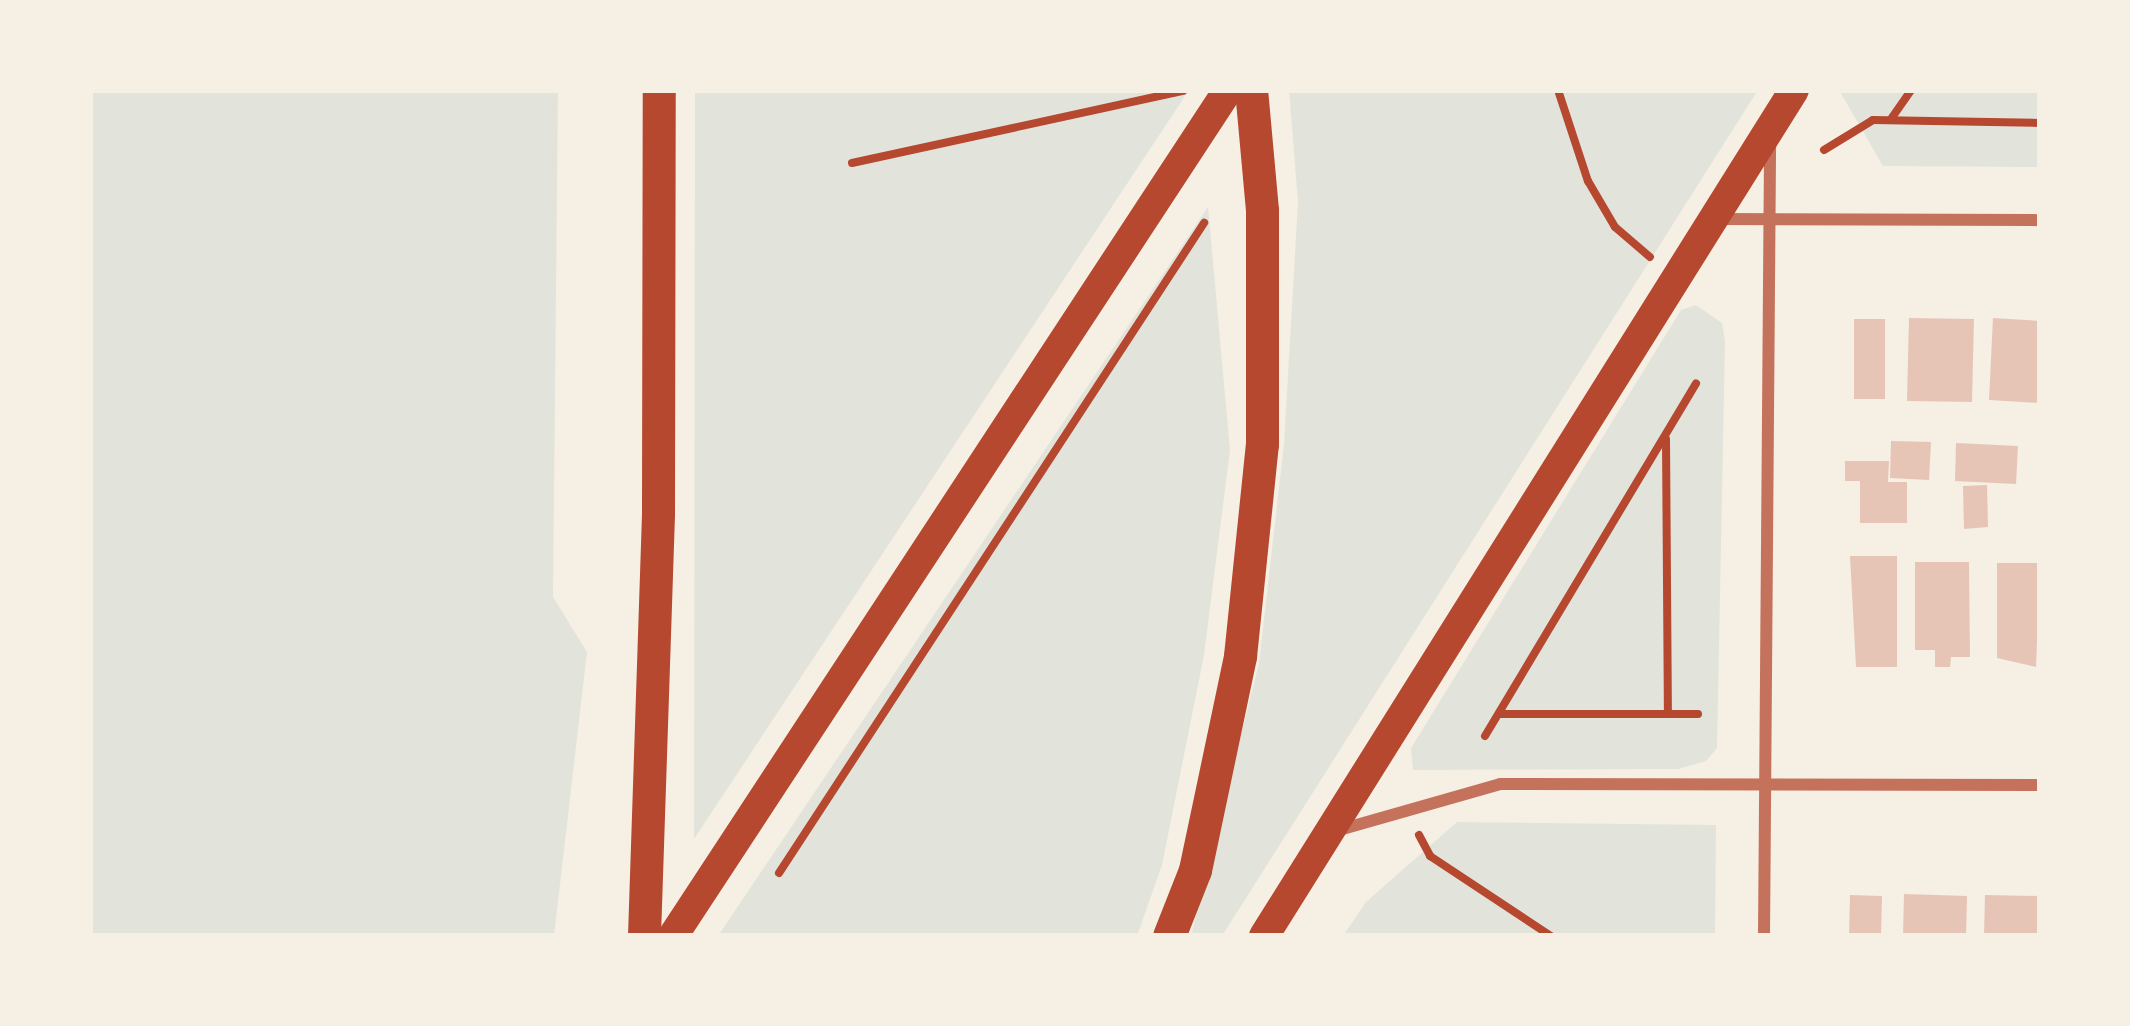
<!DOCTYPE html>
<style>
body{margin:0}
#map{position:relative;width:2130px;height:1026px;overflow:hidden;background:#f6efe4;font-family:"Fira Sans",sans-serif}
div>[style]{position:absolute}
.green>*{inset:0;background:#e2e4dc}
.building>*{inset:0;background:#e6c5b7}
.path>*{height:8px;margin:-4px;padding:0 4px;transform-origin:4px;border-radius:4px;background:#b5482f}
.minor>*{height:12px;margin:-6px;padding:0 6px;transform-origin:6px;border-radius:6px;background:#c5725c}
.primary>*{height:30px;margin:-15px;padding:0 15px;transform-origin:15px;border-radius:15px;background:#b5482f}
.trunk>*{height:33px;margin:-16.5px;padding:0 16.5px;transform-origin:16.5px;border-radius:16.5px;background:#b5482f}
span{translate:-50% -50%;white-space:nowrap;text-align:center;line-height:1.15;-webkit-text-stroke:9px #f6efe4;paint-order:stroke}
.frame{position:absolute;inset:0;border:93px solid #f6efe4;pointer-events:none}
</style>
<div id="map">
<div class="green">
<div style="clip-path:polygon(90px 90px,558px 90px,553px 597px,587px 652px,554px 936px,90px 936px)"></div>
<div style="clip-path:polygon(695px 90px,1189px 90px,694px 839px)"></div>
<div style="clip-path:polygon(1289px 90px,1758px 90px,1222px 936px,1191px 936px,1259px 663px,1284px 444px,1298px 202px)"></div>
<div style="clip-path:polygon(1839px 90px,2040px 90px,2040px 167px,1883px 166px)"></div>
<div style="clip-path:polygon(1208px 207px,1230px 450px,1204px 655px,1162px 865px,1137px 936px,718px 936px)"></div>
<div style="clip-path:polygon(1696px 305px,1722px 323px,1725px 341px,1717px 748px,1706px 761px,1678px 769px,1413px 770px,1411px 748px,1681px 310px)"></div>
<div style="clip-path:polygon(1457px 822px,1716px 825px,1715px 936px,1343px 936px,1366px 902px)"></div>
</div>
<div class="building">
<div style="clip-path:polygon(1909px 318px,1974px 319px,1972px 402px,1907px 401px)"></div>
<div style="clip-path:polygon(1993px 318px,2040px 321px,2040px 403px,1989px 400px)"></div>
<div style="clip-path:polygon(1854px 319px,1885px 319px,1885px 399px,1854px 399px)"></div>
<div style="clip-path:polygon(1891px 441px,1931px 442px,1929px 480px,1890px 478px)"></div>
<div style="clip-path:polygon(1956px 443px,2018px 446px,2016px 484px,1955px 481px)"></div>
<div style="clip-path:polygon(1845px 461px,1889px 461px,1888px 482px,1907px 482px,1907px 523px,1860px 523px,1860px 481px,1845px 481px)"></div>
<div style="clip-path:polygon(1987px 485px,1988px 527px,1964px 529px,1963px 486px)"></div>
<div style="clip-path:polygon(1850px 556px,1897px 556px,1897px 667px,1856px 667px)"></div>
<div style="clip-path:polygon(1915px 562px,1969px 562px,1970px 657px,1951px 657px,1950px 667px,1935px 667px,1935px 650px,1915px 650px)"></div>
<div style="clip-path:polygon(1997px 563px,2040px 563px,2036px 667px,1997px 658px)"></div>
<div style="clip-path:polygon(1904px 894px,1967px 896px,1966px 936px,1903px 936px)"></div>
<div style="clip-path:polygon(1850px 895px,1882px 896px,1881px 936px,1849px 936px)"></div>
<div style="clip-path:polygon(1985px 895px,2040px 896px,2040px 936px,1984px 936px)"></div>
</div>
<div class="path">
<div style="left:1558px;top:90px;width:96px;rotate:71.8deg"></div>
<div style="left:1588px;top:181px;width:53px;rotate:59.6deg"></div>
<div style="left:1615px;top:227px;width:46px;rotate:40.6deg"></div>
<div style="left:1891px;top:119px;width:35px;rotate:-55deg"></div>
<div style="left:1824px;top:150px;width:57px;rotate:-31.5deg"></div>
<div style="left:1873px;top:120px;width:167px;rotate:1deg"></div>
<div style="left:852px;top:163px;width:339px;rotate:-12.3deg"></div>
<div style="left:1666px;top:439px;width:274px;rotate:89.6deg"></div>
<div style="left:1500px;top:714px;width:198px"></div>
<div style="left:1485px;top:736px;width:411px;rotate:-59.1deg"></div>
<div style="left:1419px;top:835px;width:24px;rotate:62deg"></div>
<div style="left:1430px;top:856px;width:145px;rotate:33.5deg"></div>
<div style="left:779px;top:873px;width:777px;rotate:-56.82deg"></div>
</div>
<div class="minor">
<div style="left:1717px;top:219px;width:323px;rotate:0.2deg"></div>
<div style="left:1339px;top:830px;width:167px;rotate:-15.9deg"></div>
<div style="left:1500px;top:784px;width:540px;rotate:0.11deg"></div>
<div style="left:1764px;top:936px;width:790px;rotate:-89.56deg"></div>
</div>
<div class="primary">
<div style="left:673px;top:936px;width:1012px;rotate:-56.73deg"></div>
<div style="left:1264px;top:936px;width:998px;rotate:-57.93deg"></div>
</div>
<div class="trunk">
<div style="left:644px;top:936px;width:423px;rotate:-88.1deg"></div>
<div style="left:658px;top:513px;width:423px;rotate:-89.9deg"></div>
<div style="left:1169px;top:936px;width:71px;rotate:-68.5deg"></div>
<div style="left:1195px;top:870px;width:219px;rotate:-78.1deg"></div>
<div style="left:1240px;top:656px;width:213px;rotate:-84.1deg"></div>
<div style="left:1262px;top:444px;width:234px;rotate:-90deg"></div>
<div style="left:1262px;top:210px;width:121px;rotate:-95.2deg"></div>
</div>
<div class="frame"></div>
</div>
